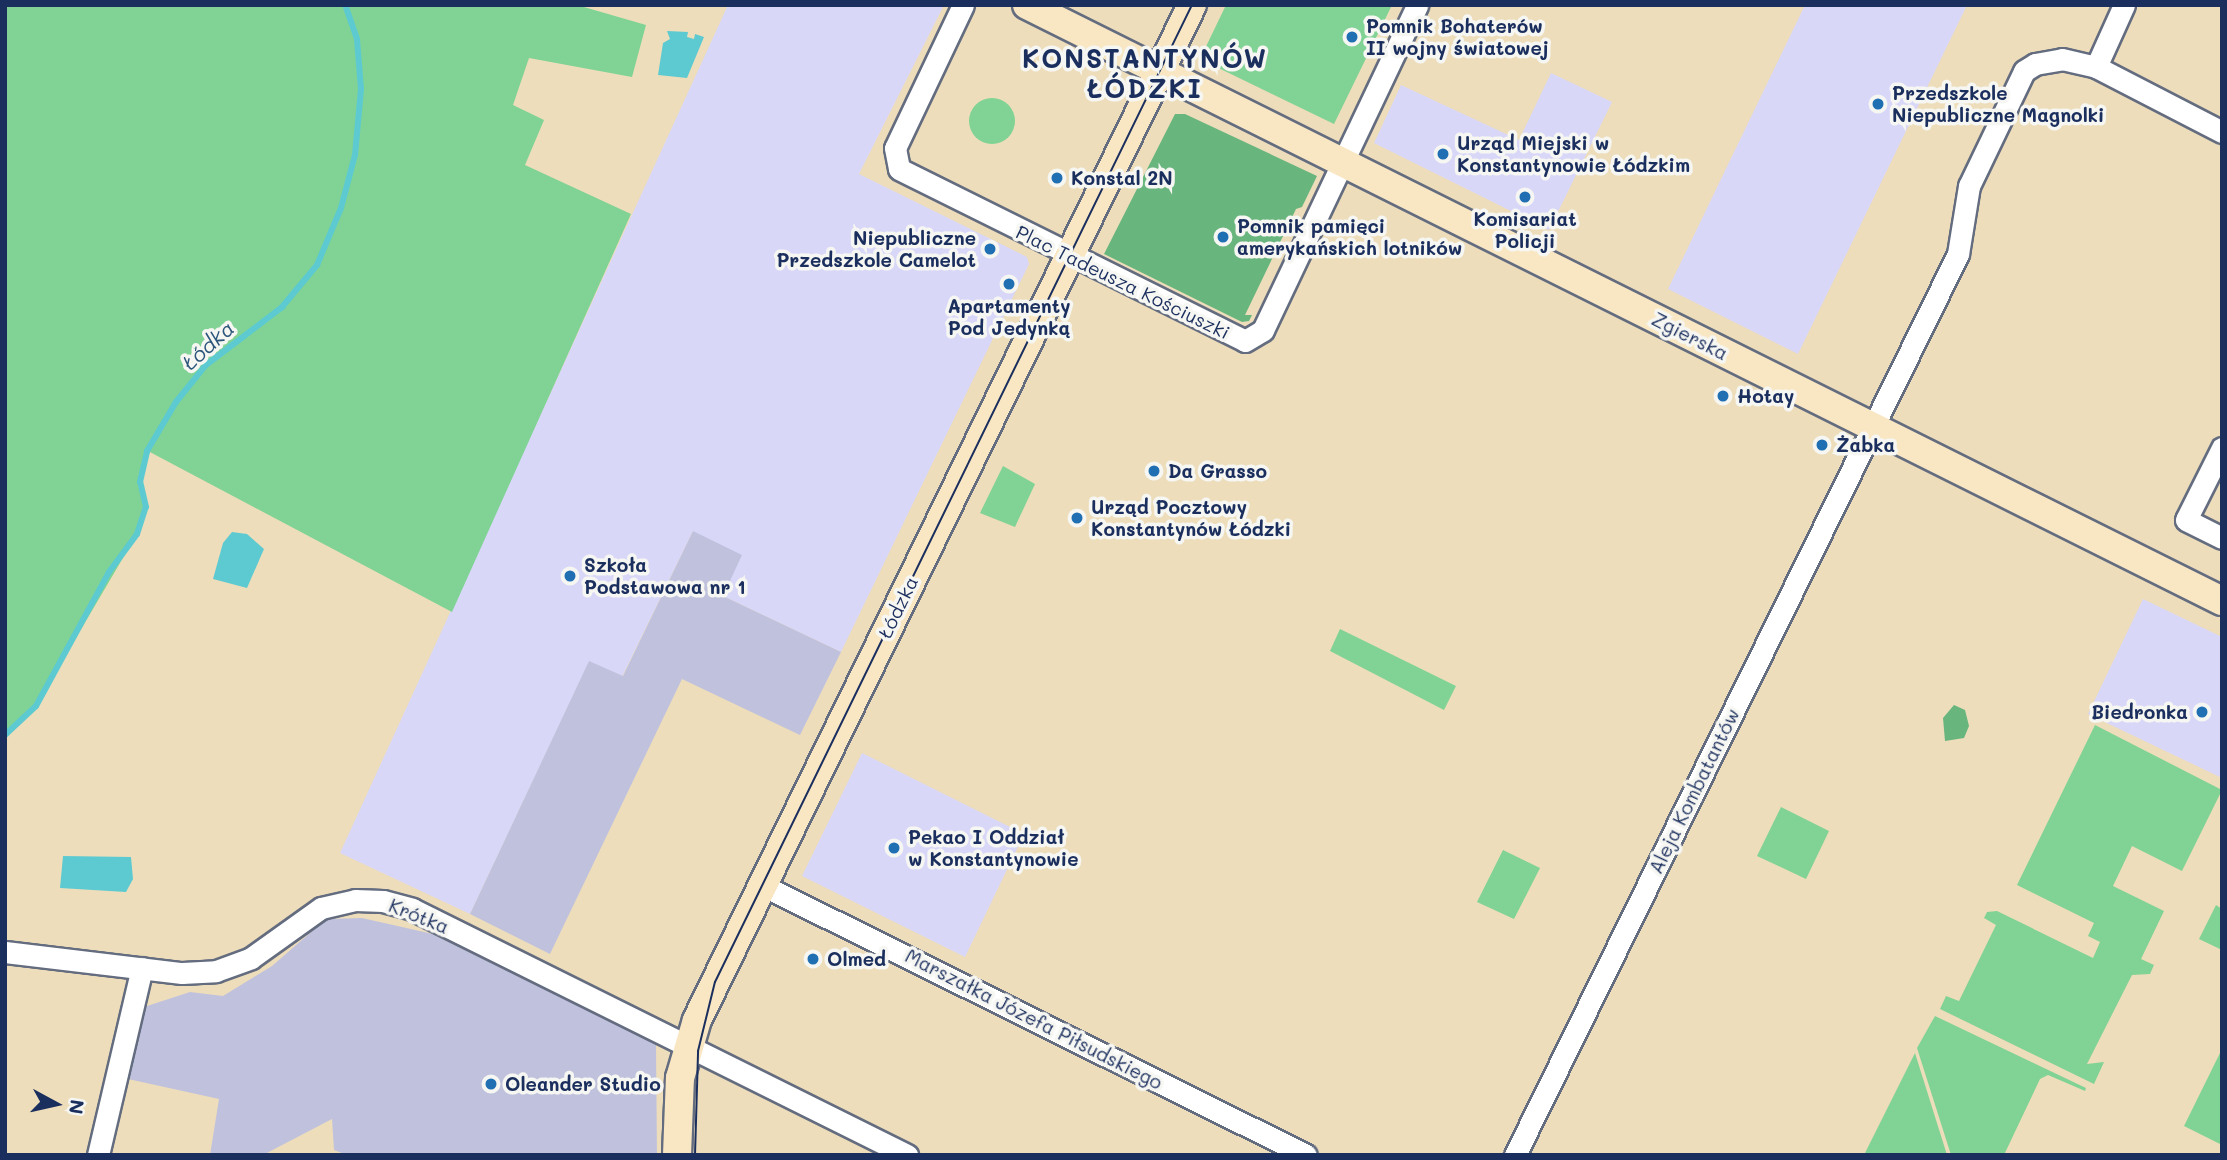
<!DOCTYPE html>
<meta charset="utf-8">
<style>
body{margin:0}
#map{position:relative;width:2227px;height:1160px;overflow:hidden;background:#edddbb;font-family:Mali,sans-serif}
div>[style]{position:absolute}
.built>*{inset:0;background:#d9d7f8}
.industrial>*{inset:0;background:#c0c2dd}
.green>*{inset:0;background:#80d395}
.round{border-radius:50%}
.forest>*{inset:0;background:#68b57e}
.water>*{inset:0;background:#5dcad1}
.stream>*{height:6px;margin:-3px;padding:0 3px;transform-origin:3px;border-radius:3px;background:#5dcad1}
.roads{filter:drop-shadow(2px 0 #646c7f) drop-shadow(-2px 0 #646c7f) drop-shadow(0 2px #646c7f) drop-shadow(0 -2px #646c7f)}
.minor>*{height:21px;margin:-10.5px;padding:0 10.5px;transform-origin:10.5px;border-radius:10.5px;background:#fff}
.secondary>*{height:28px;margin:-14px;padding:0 14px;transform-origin:14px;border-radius:14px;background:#f9e7c3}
.tram>*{height:2px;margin:-1px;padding:0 1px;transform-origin:1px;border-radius:1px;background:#1b2f5e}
.dots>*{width:19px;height:19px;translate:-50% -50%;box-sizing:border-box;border:4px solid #f6f6f2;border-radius:50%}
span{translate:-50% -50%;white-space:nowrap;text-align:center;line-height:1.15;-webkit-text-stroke:7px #f6f6f2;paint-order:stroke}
.poi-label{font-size:19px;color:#1b2f5e;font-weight:700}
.left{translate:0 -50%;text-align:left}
.right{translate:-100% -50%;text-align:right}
.street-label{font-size:19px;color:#1b2f5e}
.water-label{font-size:21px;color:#2c567b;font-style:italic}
.district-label{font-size:26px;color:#1b2f5e;font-weight:700;letter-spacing:2px}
.frame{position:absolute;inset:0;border:7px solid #1b2f5e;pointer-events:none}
.north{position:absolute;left:21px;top:1069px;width:70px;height:70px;-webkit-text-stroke:5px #f6f6f2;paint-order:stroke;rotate:98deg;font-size:19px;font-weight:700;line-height:28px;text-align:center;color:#1b2f5e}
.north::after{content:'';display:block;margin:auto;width:24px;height:32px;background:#1b2f5e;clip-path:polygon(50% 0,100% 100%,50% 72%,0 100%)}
</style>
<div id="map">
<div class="built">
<div style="clip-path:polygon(728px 5px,944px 5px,859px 174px,1027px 257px,1029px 264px,841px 652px,723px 596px,693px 531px,622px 677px,589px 662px,470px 914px,340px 853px)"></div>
<div style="clip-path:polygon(1805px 5px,1967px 5px,1798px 354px,1668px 289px)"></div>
<div style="clip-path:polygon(1551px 73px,1612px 102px,1549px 230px,1374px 143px,1401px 85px,1519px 140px)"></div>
<div style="clip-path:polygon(2143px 599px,2222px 637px,2222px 778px,2088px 714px)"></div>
<div style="clip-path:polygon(862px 753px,1024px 834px,965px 957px,802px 876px)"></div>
</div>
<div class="industrial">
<div style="clip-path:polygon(693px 531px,742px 555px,723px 596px,841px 652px,800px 735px,682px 679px,550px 954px,470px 914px,589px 661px,623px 676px)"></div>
<div style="clip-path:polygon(362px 918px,433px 934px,656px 1044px,657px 1155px,347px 1155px,334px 1150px,332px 1119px,263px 1155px,210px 1155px,219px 1099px,128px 1079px,144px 1007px,190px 992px,223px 996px,272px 966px,326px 919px)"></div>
</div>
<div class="green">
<div style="clip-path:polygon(5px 5px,577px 5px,646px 25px,632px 77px,529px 58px,513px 105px,544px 120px,525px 165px,631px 214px,452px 612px,148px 451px,140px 482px,146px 507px,137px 534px,36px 706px,5px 738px)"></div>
<div style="clip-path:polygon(1226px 5px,1392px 5px,1334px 124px,1200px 59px)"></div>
<div class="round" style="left:969px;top:98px;width:46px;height:46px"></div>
<div style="clip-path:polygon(1003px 466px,1035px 484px,1015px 527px,980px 513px)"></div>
<div style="clip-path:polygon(1340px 629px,1456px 686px,1444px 710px,1330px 651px)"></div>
<div style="clip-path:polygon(2095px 725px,2222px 790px,2182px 871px,2132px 846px,2113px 886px,2164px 911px,2141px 959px,2154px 965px,2150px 974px,2132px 975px,2087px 1064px,2104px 1062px,2094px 1084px,1940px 1009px,1946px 996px,1959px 1001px,1996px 925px,1984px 918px,1987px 912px,1997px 911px,2093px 958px,2100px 942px,2088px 936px,2094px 923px,2017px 885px)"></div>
<div style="clip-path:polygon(1781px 807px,1829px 831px,1806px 879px,1757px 856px)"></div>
<div style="clip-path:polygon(1503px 850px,1540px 868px,1514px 919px,1477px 902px)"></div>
<div style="clip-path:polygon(2216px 905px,2222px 909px,2222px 950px,2199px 939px)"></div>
<div style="clip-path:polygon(1935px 1016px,2086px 1088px,2085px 1091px,2048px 1075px,2040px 1079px,2004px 1155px,1951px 1155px,1917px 1048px)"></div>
<div style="clip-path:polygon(2222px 1049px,2222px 1145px,2184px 1126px)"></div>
<div style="clip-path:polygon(1915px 1053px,1947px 1155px,1864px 1155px)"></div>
</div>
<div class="forest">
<div style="clip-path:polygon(1175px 114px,1185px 114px,1317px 176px,1302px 207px,1296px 209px,1245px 315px,1252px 315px,1249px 321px,1242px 322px,1104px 254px)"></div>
<div style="clip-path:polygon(1954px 705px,1965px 710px,1969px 726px,1964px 738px,1945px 741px,1943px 718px)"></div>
</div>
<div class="water">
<div style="clip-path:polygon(667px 31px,688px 32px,687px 37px,694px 39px,695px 34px,704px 37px,687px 78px,658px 75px,663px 43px,670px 39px)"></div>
<div style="clip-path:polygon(232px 532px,247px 534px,264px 549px,247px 588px,213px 579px,223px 543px)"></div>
<div style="clip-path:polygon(63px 856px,131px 857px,133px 879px,126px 892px,60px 888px)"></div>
</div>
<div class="stream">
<div style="left:5px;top:735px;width:42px;rotate:-43.1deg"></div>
<div style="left:36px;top:706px;width:153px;rotate:-61.4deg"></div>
<div style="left:109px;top:572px;width:47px;rotate:-53.6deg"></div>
<div style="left:137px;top:534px;width:28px;rotate:-72deg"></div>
<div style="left:146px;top:507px;width:26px;rotate:-103deg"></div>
<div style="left:140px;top:482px;width:32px;rotate:-77deg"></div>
<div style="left:147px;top:451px;width:57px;rotate:-59.4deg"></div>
<div style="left:176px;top:402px;width:48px;rotate:-51deg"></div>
<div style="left:206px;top:365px;width:96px;rotate:-37.3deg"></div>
<div style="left:282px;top:307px;width:55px;rotate:-50.2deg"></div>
<div style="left:317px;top:265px;width:62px;rotate:-67.2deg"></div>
<div style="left:341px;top:208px;width:55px;rotate:-75.2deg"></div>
<div style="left:355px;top:155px;width:66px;rotate:-84.8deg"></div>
<div style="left:361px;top:89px;width:50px;rotate:-94.6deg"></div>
<div style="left:357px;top:39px;width:36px;rotate:-109deg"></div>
</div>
<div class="roads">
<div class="minor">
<div style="left:963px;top:5px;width:158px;rotate:115.4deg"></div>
<div style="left:895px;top:148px;width:21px;rotate:79deg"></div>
<div style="left:899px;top:169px;width:386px;rotate:26.4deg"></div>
<div style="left:1245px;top:341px;width:21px;rotate:-31deg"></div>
<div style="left:1263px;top:330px;width:360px;rotate:-64.6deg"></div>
<div style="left:2096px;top:67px;width:142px;rotate:27.3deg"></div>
<div style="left:2222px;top:448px;width:80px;rotate:116.6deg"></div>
<div style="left:2186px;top:520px;width:40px;rotate:26.6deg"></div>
<div style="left:762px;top:885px;width:607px;rotate:26.4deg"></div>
<div style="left:5px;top:952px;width:178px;rotate:6.8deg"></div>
<div style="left:182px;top:973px;width:34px;rotate:-3deg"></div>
<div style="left:216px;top:971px;width:37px;rotate:-20deg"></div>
<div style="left:251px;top:958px;width:86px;rotate:-35.5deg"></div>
<div style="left:321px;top:908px;width:35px;rotate:-13deg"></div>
<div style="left:355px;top:900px;width:28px;rotate:2deg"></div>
<div style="left:383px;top:901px;width:30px;rotate:15deg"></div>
<div style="left:412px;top:909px;width:553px;rotate:26.43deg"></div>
<div style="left:98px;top:1155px;width:192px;rotate:-76.8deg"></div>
<div style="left:1515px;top:1155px;width:1004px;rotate:-63.82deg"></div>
<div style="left:1958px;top:254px;width:69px;rotate:-80.8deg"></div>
<div style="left:1969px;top:186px;width:127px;rotate:-64.4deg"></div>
<div style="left:2024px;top:71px;width:13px;rotate:-32deg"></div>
<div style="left:2035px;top:64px;width:27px;rotate:-10deg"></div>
<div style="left:2062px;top:59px;width:35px;rotate:13deg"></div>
<div style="left:2096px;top:67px;width:68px;rotate:-65.7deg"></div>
</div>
<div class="secondary">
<div style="left:1027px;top:5px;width:1335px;rotate:26.51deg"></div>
<div style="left:677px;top:1155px;width:77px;rotate:-87.8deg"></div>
<div style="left:680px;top:1078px;width:60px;rotate:-73.7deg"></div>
<div style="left:697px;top:1020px;width:1129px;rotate:-64deg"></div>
</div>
</div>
<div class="tram">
<div style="left:695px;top:1155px;width:104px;rotate:-88.3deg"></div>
<div style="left:698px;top:1051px;width:71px;rotate:-76.2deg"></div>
<div style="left:715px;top:982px;width:1087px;rotate:-63.98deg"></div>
</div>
<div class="dots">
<div style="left:1352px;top:37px;background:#1f6fb2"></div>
<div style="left:1878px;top:104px;background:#1f6fb2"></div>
<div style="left:1443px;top:154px;background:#1f6fb2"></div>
<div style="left:1057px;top:178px;background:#1f6fb2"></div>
<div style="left:1525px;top:197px;background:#1f6fb2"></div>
<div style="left:1223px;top:237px;background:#1f6fb2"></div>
<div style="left:990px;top:249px;background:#1f6fb2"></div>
<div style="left:1009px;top:284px;background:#1f6fb2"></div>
<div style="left:1723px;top:396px;background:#1f6fb2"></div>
<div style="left:1822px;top:445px;background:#1f6fb2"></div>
<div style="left:1154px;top:471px;background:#1f6fb2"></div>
<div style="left:1077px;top:518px;background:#1f6fb2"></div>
<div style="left:570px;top:576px;background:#1f6fb2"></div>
<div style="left:2202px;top:712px;background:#1f6fb2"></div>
<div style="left:894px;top:848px;background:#1f6fb2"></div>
<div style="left:813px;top:959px;background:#1f6fb2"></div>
<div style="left:491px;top:1084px;background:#1f6fb2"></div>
</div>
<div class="poi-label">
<span class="left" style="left:1366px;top:37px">Pomnik Bohaterów<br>II wojny światowej</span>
<span class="left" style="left:1892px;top:104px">Przedszkole<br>Niepubliczne Magnolki</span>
<span class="left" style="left:1457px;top:154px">Urząd Miejski w<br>Konstantynowie Łódzkim</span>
<span class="left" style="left:1071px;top:178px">Konstal 2N</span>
<span style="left:1525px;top:230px">Komisariat<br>Policji</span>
<span class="left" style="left:1237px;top:237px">Pomnik pamięci<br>amerykańskich lotników</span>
<span class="right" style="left:976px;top:249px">Niepubliczne<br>Przedszkole Camelot</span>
<span style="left:1009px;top:317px">Apartamenty<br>Pod Jedynką</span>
<span class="left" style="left:1737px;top:396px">Hotay</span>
<span class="left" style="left:1836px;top:445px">Żabka</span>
<span class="left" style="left:1168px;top:471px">Da Grasso</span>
<span class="left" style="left:1091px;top:518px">Urząd Pocztowy<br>Konstantynów Łódzki</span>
<span class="left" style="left:584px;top:576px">Szkoła<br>Podstawowa nr 1</span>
<span class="right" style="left:2188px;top:712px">Biedronka</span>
<span class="left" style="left:908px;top:848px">Pekao I Oddział<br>w Konstantynowie</span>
<span class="left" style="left:827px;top:959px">Olmed</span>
<span class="left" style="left:505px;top:1084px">Oleander Studio</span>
</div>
<div class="street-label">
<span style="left:1123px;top:282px;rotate:26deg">Plac Tadeusza Kościuszki</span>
<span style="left:1690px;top:336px;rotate:27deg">Zgierska</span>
<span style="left:898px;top:607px;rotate:-64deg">Łódzka</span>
<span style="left:1694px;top:791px;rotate:-64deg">Aleja Kombatantów</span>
<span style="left:419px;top:916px;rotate:22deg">Krótka</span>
<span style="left:1034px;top:1019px;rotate:27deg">Marszałka Józefa Piłsudskiego</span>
</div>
<div class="water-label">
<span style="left:208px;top:345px;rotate:-42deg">Łódka</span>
</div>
<div class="district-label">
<span style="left:1145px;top:74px">KONSTANTYNÓW<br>ŁÓDZKI</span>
</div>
<div class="frame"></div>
<div class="north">N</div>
</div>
